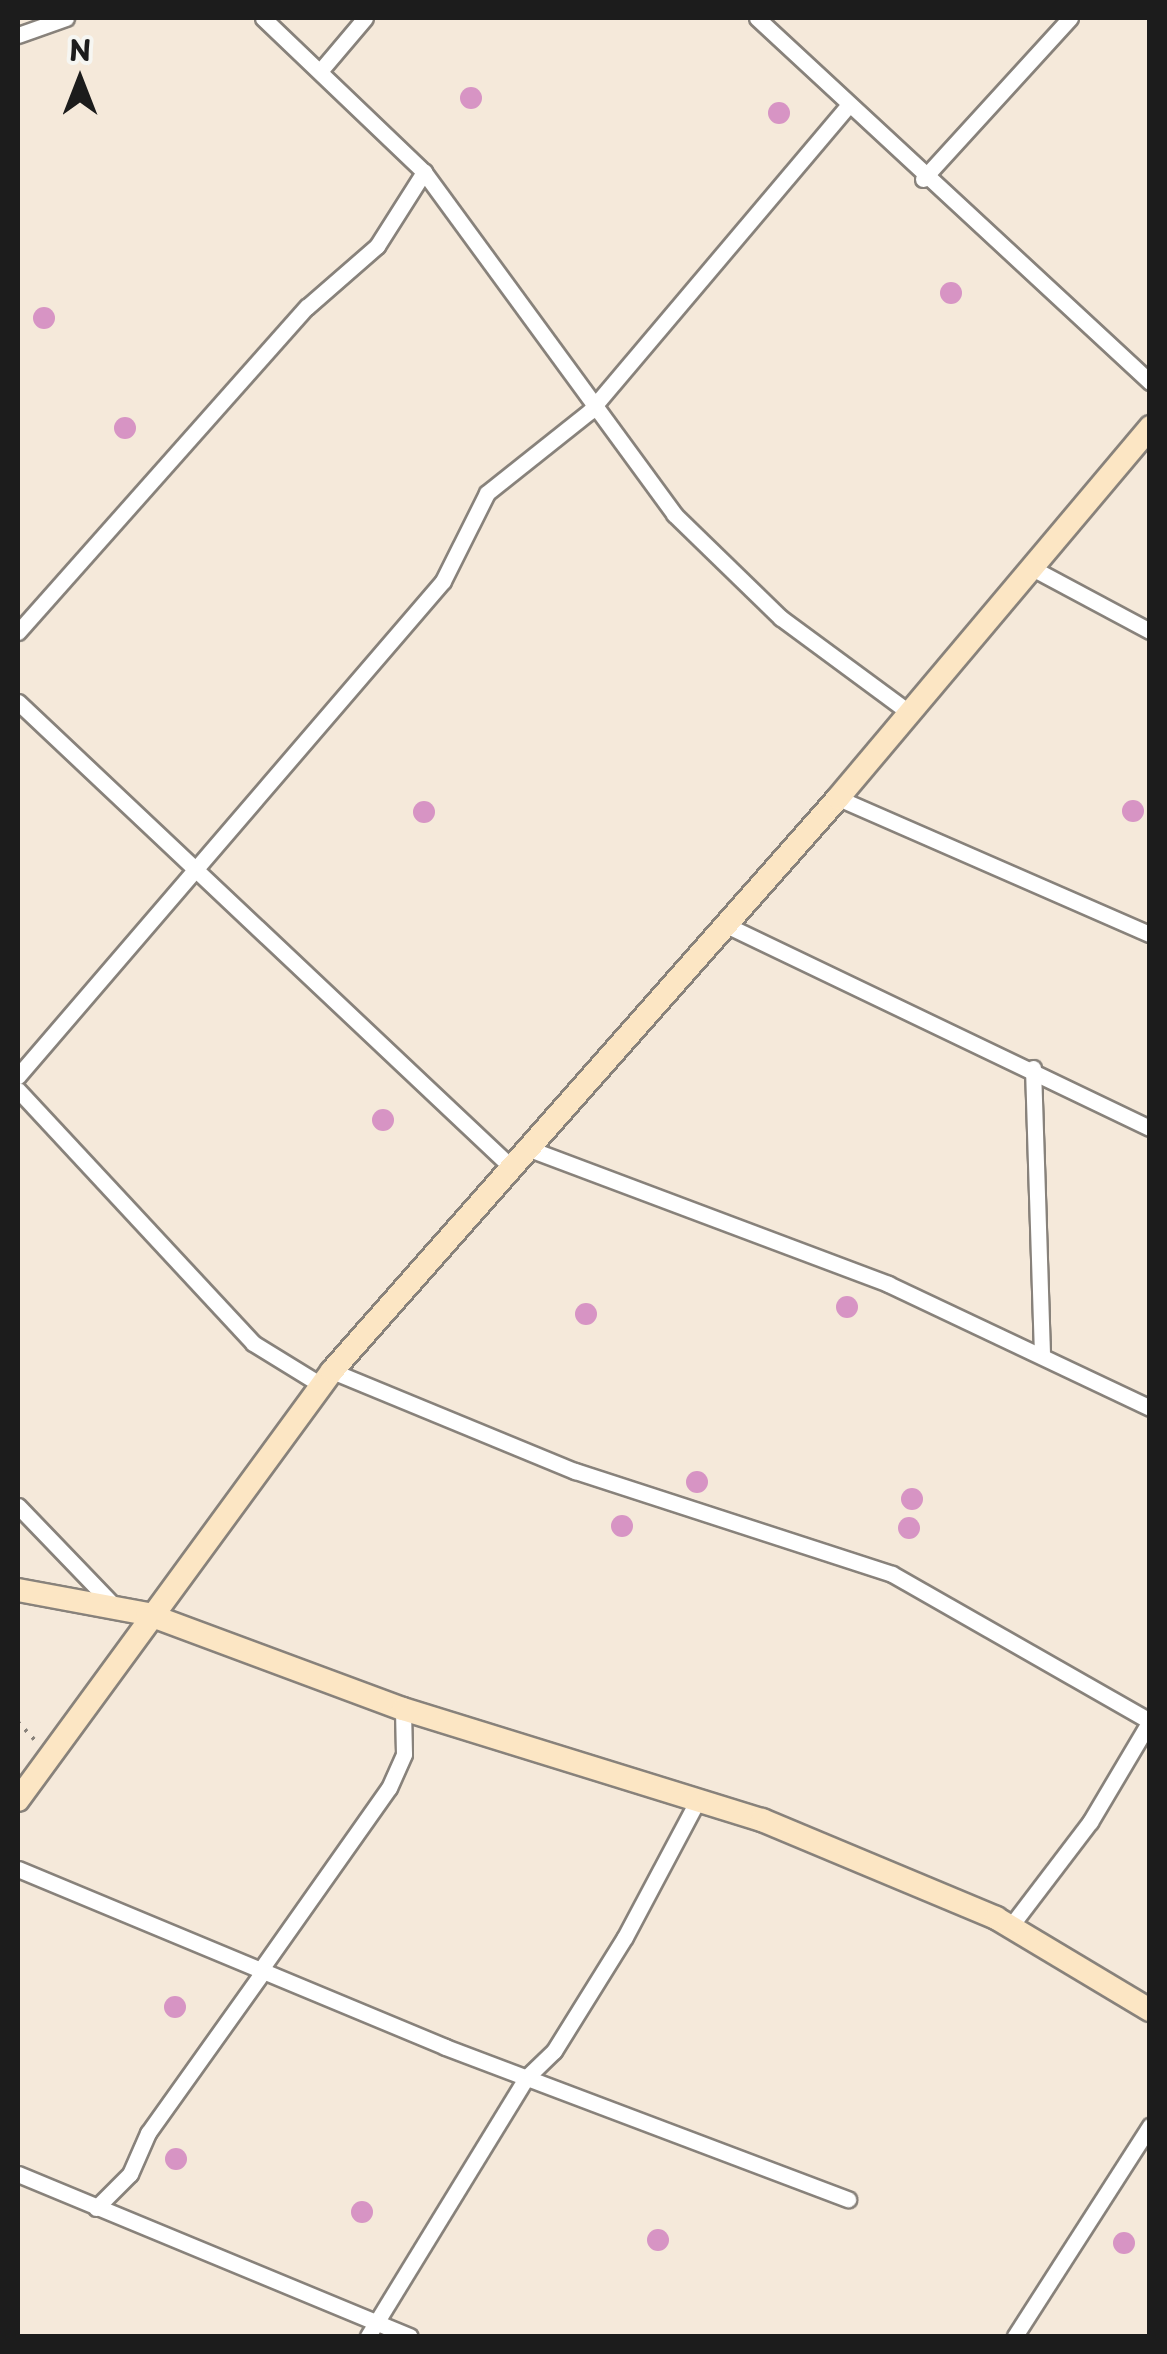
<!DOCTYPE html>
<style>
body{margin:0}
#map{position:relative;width:1167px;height:2354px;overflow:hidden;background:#f5e9da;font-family:"Playpen Sans",sans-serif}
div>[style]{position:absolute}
.building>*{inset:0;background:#d794c4}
.round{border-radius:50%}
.path>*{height:4px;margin-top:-2px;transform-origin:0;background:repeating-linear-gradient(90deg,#88827b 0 2.5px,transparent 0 10.5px)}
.roads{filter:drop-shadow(2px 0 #88827b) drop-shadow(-2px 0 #88827b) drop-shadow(0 2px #88827b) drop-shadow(0 -2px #88827b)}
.street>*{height:15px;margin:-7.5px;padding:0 7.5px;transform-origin:7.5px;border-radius:7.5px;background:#fff}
.secondary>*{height:22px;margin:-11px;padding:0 11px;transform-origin:11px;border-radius:11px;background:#fce6c4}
span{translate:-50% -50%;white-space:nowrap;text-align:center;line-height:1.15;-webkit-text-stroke:8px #f6f6f2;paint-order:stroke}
.frame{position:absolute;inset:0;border:20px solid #1c1c1c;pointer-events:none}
.north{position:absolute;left:30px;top:30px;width:100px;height:100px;-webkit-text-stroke:8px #f6f6f2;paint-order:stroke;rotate:0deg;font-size:28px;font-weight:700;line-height:40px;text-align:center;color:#1c1c1c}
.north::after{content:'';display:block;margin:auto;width:35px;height:45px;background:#1c1c1c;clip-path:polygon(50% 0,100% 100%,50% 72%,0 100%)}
</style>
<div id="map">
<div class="building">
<div class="round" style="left:460px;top:87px;width:22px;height:22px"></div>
<div class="round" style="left:768px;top:102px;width:22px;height:22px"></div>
<div class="round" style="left:940px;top:282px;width:22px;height:22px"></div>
<div class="round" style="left:33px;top:307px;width:22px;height:22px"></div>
<div class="round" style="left:114px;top:417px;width:22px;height:22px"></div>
<div class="round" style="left:1122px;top:800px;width:22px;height:22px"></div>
<div class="round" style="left:413px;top:801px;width:22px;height:22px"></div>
<div class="round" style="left:372px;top:1109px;width:22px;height:22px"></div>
<div class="round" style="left:836px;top:1296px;width:22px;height:22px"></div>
<div class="round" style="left:575px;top:1303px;width:22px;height:22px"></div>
<div class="round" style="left:686px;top:1471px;width:22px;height:22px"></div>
<div class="round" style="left:901px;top:1488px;width:22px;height:22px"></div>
<div class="round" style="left:611px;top:1515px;width:22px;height:22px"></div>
<div class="round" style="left:898px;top:1517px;width:22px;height:22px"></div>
<div class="round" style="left:164px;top:1996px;width:22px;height:22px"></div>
<div class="round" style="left:165px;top:2148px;width:22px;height:22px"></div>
<div class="round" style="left:351px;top:2201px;width:22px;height:22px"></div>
<div class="round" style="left:647px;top:2229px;width:22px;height:22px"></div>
<div class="round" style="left:1113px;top:2232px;width:22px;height:22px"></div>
</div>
<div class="path">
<div style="left:18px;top:1722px;width:25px;rotate:47deg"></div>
</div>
<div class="roads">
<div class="street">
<div style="left:263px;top:18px;width:223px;rotate:43.7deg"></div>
<div style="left:424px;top:172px;width:424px;rotate:53.8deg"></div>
<div style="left:674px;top:514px;width:149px;rotate:44.2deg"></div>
<div style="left:781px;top:618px;width:157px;rotate:36.4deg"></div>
<div style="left:757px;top:18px;width:536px;rotate:42.81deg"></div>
<div style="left:18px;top:35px;width:51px;rotate:-19.5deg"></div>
<div style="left:321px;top:70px;width:68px;rotate:-49.8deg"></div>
<div style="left:923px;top:179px;width:218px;rotate:-47.6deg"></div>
<div style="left:1030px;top:567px;width:136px;rotate:28.1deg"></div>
<div style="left:18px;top:632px;width:435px;rotate:-48.4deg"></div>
<div style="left:307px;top:307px;width:93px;rotate:-41.1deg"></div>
<div style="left:377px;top:246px;width:88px;rotate:-57.6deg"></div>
<div style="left:18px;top:702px;width:676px;rotate:43.32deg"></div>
<div style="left:838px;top:798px;width:340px;rotate:23.6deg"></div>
<div style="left:724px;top:924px;width:472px;rotate:25.6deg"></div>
<div style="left:1033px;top:1068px;width:288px;rotate:88.2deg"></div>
<div style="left:18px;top:1076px;width:652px;rotate:-49.35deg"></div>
<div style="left:443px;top:581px;width:98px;rotate:-63.4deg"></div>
<div style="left:487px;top:493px;width:132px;rotate:-38.5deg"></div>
<div style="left:590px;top:411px;width:397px;rotate:-49.8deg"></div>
<div style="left:18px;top:1090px;width:345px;rotate:47.1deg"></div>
<div style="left:253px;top:1343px;width:80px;rotate:31.7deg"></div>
<div style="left:527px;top:1148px;width:386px;rotate:20.6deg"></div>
<div style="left:888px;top:1284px;width:290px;rotate:25.3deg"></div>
<div style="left:332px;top:1371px;width:263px;rotate:22.4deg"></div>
<div style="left:575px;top:1471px;width:333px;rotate:18deg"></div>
<div style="left:892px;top:1574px;width:297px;rotate:29.7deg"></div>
<div style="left:1150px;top:1721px;width:117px;rotate:120.7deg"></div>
<div style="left:1090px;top:1822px;width:132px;rotate:127.3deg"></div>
<div style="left:18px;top:1506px;width:141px;rotate:46.1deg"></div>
<div style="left:18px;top:1869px;width:463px;rotate:22.6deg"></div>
<div style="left:445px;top:2047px;width:431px;rotate:20.7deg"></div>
<div style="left:259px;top:1972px;width:225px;rotate:-54.8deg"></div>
<div style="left:389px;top:1788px;width:37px;rotate:-66deg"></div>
<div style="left:404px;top:1754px;width:45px;rotate:-91.3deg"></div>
<div style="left:18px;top:2174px;width:424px;rotate:22.5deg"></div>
<div style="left:96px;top:2208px;width:48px;rotate:-45deg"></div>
<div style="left:130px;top:2174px;width:45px;rotate:-66.3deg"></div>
<div style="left:148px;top:2133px;width:196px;rotate:-54.5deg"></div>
<div style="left:368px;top:2336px;width:303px;rotate:-58.5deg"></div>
<div style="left:526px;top:2078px;width:39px;rotate:-44deg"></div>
<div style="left:554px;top:2051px;width:134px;rotate:-58.1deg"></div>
<div style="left:625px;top:1937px;width:157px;rotate:-62deg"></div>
<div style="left:1015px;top:2336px;width:250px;rotate:-57.3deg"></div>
</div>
<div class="secondary">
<div style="left:18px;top:1590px;width:131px;rotate:10.5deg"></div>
<div style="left:147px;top:1614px;width:273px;rotate:20.4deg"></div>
<div style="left:403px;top:1709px;width:376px;rotate:17.2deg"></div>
<div style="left:762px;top:1820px;width:254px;rotate:22.7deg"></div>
<div style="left:996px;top:1918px;width:179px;rotate:30.9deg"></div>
<div style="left:18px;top:1800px;width:532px;rotate:-53.8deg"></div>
<div style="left:332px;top:1371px;width:764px;rotate:-48.55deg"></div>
<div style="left:838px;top:798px;width:485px;rotate:-49.9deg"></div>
</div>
</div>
<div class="frame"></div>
<div class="north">N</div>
</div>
